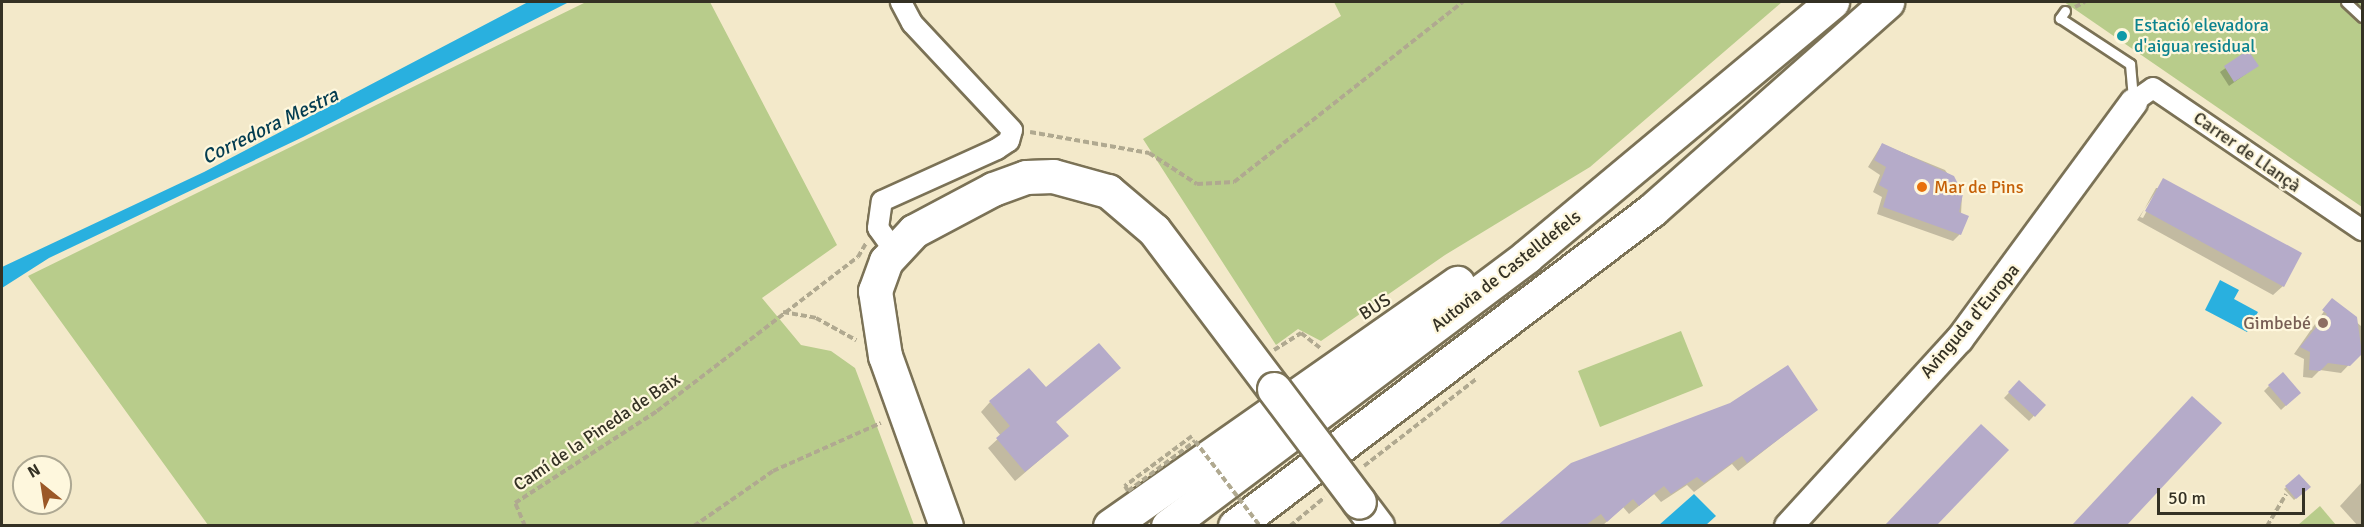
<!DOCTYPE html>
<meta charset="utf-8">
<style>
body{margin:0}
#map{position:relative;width:2364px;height:527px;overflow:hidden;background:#f3e9ca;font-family:Signika,sans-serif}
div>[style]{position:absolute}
.green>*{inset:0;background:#b8cc8b}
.water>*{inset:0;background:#29b0df}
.shadow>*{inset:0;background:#0003}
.building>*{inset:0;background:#b5abc9}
.path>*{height:4px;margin-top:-2px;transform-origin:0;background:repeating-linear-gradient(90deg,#b0a990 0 6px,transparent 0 9px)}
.roads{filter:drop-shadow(2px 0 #7b7256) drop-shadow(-2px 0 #7b7256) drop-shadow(0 2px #7b7256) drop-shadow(0 -2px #7b7256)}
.lane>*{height:9px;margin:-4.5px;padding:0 4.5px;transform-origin:4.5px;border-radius:4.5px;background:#fff}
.street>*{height:20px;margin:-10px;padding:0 10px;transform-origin:10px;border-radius:10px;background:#fff}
.secondary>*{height:27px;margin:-13.5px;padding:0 13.5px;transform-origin:13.5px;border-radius:13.5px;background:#fff}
.highway>*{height:33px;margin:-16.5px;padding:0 16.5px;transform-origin:16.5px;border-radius:16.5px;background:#fff}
.path-bridge>*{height:4px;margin-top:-2px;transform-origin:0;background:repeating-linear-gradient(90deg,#b0a990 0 6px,transparent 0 9px)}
.bridges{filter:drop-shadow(2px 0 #7b7256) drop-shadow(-2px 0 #7b7256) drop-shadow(0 2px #7b7256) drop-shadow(0 -2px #7b7256)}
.highway-bridge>*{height:33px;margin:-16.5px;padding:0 16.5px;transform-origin:16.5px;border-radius:16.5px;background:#fff}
.dots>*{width:16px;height:16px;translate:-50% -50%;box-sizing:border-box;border:3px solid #fef7dd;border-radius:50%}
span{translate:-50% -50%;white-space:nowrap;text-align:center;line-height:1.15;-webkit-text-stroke:4.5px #fef7dd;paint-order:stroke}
.culture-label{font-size:18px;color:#0d838f}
.left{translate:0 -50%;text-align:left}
.street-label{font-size:18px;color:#343124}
.food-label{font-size:18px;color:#c56008}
.education-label{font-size:18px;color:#785e54}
.right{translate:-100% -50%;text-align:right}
.water-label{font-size:20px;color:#033c50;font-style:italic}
.frame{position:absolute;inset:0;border:3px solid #343124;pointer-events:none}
.north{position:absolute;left:12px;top:455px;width:60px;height:60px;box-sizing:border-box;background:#fef7dd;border:2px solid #ada893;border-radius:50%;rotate:330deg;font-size:16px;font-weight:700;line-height:24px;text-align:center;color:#343124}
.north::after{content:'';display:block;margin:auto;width:21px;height:27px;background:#9b5827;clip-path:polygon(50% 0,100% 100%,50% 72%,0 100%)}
.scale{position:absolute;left:2157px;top:488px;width:148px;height:27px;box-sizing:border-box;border:3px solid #343124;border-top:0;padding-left:8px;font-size:18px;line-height:21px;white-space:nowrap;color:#343124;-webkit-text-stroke:4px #fef7dd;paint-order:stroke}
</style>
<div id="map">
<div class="green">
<div style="clip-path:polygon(586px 2px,710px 2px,837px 245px,762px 298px,801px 345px,831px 351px,855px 368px,914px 525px,208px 525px,28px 276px)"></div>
<div style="clip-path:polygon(1334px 2px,1782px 2px,1590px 167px,1445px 255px,1321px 341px,1298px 329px,1276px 345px,1143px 139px,1341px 16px)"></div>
<div style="clip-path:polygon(2064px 2px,2362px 2px,2362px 207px,2073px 8px)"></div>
<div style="clip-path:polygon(1681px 331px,1703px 386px,1600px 427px,1578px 371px)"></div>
<div style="clip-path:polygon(2320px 506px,2336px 525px,2298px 525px)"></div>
</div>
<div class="water">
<div style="clip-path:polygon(528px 2px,569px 2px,303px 137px,49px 258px,2px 288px,2px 267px,204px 172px)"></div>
<div style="clip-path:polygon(2220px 280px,2239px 290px,2234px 299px,2258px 312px,2247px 332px,2205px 310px)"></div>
<div style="clip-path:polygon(1694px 494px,1716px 516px,1706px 525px,1659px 525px)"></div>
</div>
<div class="shadow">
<div style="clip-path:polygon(2248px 52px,2257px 66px,2229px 86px,2220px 72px)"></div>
<div style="clip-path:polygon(1882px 144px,1945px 170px,1962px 195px,1960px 234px,1953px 241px,1877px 214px,1882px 197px,1873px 192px,1880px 175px,1868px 167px)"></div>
<div style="clip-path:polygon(evenodd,2164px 180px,2283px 286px,2273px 295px,2137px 220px,2164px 180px,2156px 188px,2159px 188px,2143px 218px,2140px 217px,2156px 188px)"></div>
<div style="clip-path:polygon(2332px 300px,2362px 327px,2362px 351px,2341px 373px,2320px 370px,2312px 378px,2303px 377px,2304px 359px,2294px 354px)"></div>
<div style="clip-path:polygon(2019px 382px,2044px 405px,2029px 421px,2004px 398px)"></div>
<div style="clip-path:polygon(2269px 386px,2295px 397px,2281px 410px,2264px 391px)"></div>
<div style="clip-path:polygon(990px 402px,1057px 445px,1015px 481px,988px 448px,1001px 436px,981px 412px)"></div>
<div style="clip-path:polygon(2183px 407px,2219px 423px,2125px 526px,2074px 526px)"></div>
<div style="clip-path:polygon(1816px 410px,1738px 471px,1732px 464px,1694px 492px,1687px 485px,1661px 502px,1654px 494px,1629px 514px,1623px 507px,1602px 526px,1500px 526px,1572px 464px)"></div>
<div style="clip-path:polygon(1981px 426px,2007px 450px,1935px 526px,1886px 526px)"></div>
<div style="clip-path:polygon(2299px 476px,2309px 487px,2294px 500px,2284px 489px)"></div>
<div style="clip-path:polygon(2362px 482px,2362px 526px,2358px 526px,2340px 506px)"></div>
</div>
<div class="building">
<div style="clip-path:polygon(2248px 50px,2259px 66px,2234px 82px,2224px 66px)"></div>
<div style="clip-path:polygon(1882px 143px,1954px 176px,1963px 194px,1959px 212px,1969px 216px,1961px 235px,1883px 207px,1888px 190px,1879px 185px,1886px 167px,1874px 160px)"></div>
<div style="clip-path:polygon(2163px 178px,2302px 253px,2284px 287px,2145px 211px)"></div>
<div style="clip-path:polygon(2332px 298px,2357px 317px,2362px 354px,2350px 366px,2328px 363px,2320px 371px,2309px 370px,2310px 352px,2300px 347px,2327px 314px,2322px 310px)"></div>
<div style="clip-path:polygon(1099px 343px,1121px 368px,1056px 422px,1069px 436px,1025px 472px,996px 438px,1010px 426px,989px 401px,1029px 368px,1046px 387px)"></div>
<div style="clip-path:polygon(1788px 365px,1818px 410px,1747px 463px,1742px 456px,1704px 483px,1697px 477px,1671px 494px,1664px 486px,1639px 506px,1633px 499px,1607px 522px,1601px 514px,1586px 525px,1498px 525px,1571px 463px,1730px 403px)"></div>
<div style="clip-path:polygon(2283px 372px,2301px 393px,2286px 406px,2268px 385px)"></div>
<div style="clip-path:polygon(2019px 380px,2046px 405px,2035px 417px,2008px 392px)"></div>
<div style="clip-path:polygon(2192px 396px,2222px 423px,2127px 525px,2072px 525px)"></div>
<div style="clip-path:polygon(1981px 424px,2009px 450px,1937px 525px,1885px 525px)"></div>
<div style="clip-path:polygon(2299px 474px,2311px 487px,2296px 499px,2285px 486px)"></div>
</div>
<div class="path">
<div style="left:2075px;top:7px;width:11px;rotate:-27deg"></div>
<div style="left:1030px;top:132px;width:121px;rotate:10deg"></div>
<div style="left:1149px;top:153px;width:57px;rotate:32.9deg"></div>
<div style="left:1197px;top:184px;width:37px;rotate:-3deg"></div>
<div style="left:1234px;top:182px;width:291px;rotate:-38.2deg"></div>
<div style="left:783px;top:312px;width:34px;rotate:10deg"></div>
<div style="left:816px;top:318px;width:46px;rotate:28.8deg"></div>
<div style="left:1274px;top:350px;width:32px;rotate:-32deg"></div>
<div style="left:1301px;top:333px;width:24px;rotate:38deg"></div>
<div style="left:1364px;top:466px;width:142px;rotate:-37.8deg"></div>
<div style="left:525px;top:526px;width:25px;rotate:-113deg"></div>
<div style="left:515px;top:503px;width:169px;rotate:-32.9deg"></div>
<div style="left:657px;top:411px;width:253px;rotate:-37.5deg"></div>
<div style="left:858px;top:257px;width:16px;rotate:-60deg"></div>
<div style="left:694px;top:526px;width:96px;rotate:-34.8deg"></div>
<div style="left:773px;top:471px;width:118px;rotate:-24deg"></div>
<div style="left:1290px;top:526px;width:45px;rotate:-39.6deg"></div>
<div style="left:2267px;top:526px;width:37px;rotate:-59deg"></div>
</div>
<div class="roads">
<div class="lane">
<div style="left:2346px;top:2px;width:22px;rotate:43deg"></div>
<div style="left:2065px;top:11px;width:9px;rotate:126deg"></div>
<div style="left:2060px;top:18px;width:84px;rotate:33.3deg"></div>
<div style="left:2130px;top:64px;width:36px;rotate:85deg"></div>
</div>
<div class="street">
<div style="left:2133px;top:102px;width:24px;rotate:-35deg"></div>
<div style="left:2153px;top:88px;width:253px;rotate:34.2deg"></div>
<div style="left:894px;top:250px;width:27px;rotate:-126deg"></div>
<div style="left:878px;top:228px;width:27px;rotate:-82deg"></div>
<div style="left:882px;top:201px;width:126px;rotate:-24.3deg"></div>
<div style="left:997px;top:149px;width:14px;rotate:-34deg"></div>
<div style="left:1009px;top:141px;width:11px;rotate:-75deg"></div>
<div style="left:1012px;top:130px;width:146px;rotate:-133.1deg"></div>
<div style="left:912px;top:23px;width:24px;rotate:-118deg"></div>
</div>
<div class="secondary">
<div style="left:1788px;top:526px;width:253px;rotate:-47.6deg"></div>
<div style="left:1959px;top:339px;width:294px;rotate:-53.7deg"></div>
</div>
<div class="highway">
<div style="left:1359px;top:502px;width:30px;rotate:53deg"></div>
<div style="left:946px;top:526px;width:181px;rotate:-109.7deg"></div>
<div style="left:885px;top:356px;width:66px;rotate:-98.7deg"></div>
<div style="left:875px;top:291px;width:32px;rotate:-70deg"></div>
<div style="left:886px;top:261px;width:41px;rotate:-47deg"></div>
<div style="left:914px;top:231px;width:89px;rotate:-28deg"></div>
<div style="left:993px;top:189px;width:35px;rotate:-20deg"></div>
<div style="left:1026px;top:177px;width:27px;rotate:-2deg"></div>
<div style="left:1053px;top:176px;width:57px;rotate:15.3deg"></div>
<div style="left:1108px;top:191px;width:60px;rotate:40.3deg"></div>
<div style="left:1154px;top:230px;width:199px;rotate:53deg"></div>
<div style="left:1110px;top:526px;width:424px;rotate:-35deg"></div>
<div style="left:1168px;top:526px;width:449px;rotate:-36.9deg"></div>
<div style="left:1527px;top:256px;width:397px;rotate:-39.8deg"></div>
<div style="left:1235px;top:526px;width:523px;rotate:-37.15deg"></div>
<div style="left:1652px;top:210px;width:314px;rotate:-41.5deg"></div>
</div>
</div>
<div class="path-bridge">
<div style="left:1192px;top:436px;width:84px;rotate:143.3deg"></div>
<div style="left:1125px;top:486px;width:6px;rotate:59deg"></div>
<div style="left:1128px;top:491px;width:84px;rotate:-36.7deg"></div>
<div style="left:1195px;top:441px;width:107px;rotate:52.6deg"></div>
</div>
<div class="bridges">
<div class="highway-bridge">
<div style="left:1274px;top:389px;width:141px;rotate:53deg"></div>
</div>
</div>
<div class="dots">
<div style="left:2122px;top:36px;background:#0f9aa8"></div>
<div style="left:1922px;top:187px;background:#e8710a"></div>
<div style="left:2323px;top:323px;background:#8d6e63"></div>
</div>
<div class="culture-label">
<span class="left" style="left:2134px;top:36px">Estació elevadora<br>d'aigua residual</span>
</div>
<div class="street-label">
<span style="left:2247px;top:152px;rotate:35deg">Carrer de Llançà</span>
<span style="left:1506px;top:271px;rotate:-38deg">Autovia de Castelldefels</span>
<span style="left:1375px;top:307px;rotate:-32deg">BUS</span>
<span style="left:1970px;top:321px;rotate:-50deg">Avinguda d'Europa</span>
<span style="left:597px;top:432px;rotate:-34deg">Camí de la Pineda de Baix</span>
</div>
<div class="food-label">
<span class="left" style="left:1934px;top:187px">Mar de Pins</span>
</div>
<div class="education-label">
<span class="right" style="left:2311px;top:323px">Gimbebé</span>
</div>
<div class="water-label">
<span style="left:270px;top:126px;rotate:-26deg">Corredora Mestra</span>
</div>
<div class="frame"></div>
<div class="north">N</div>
<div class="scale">50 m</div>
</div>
